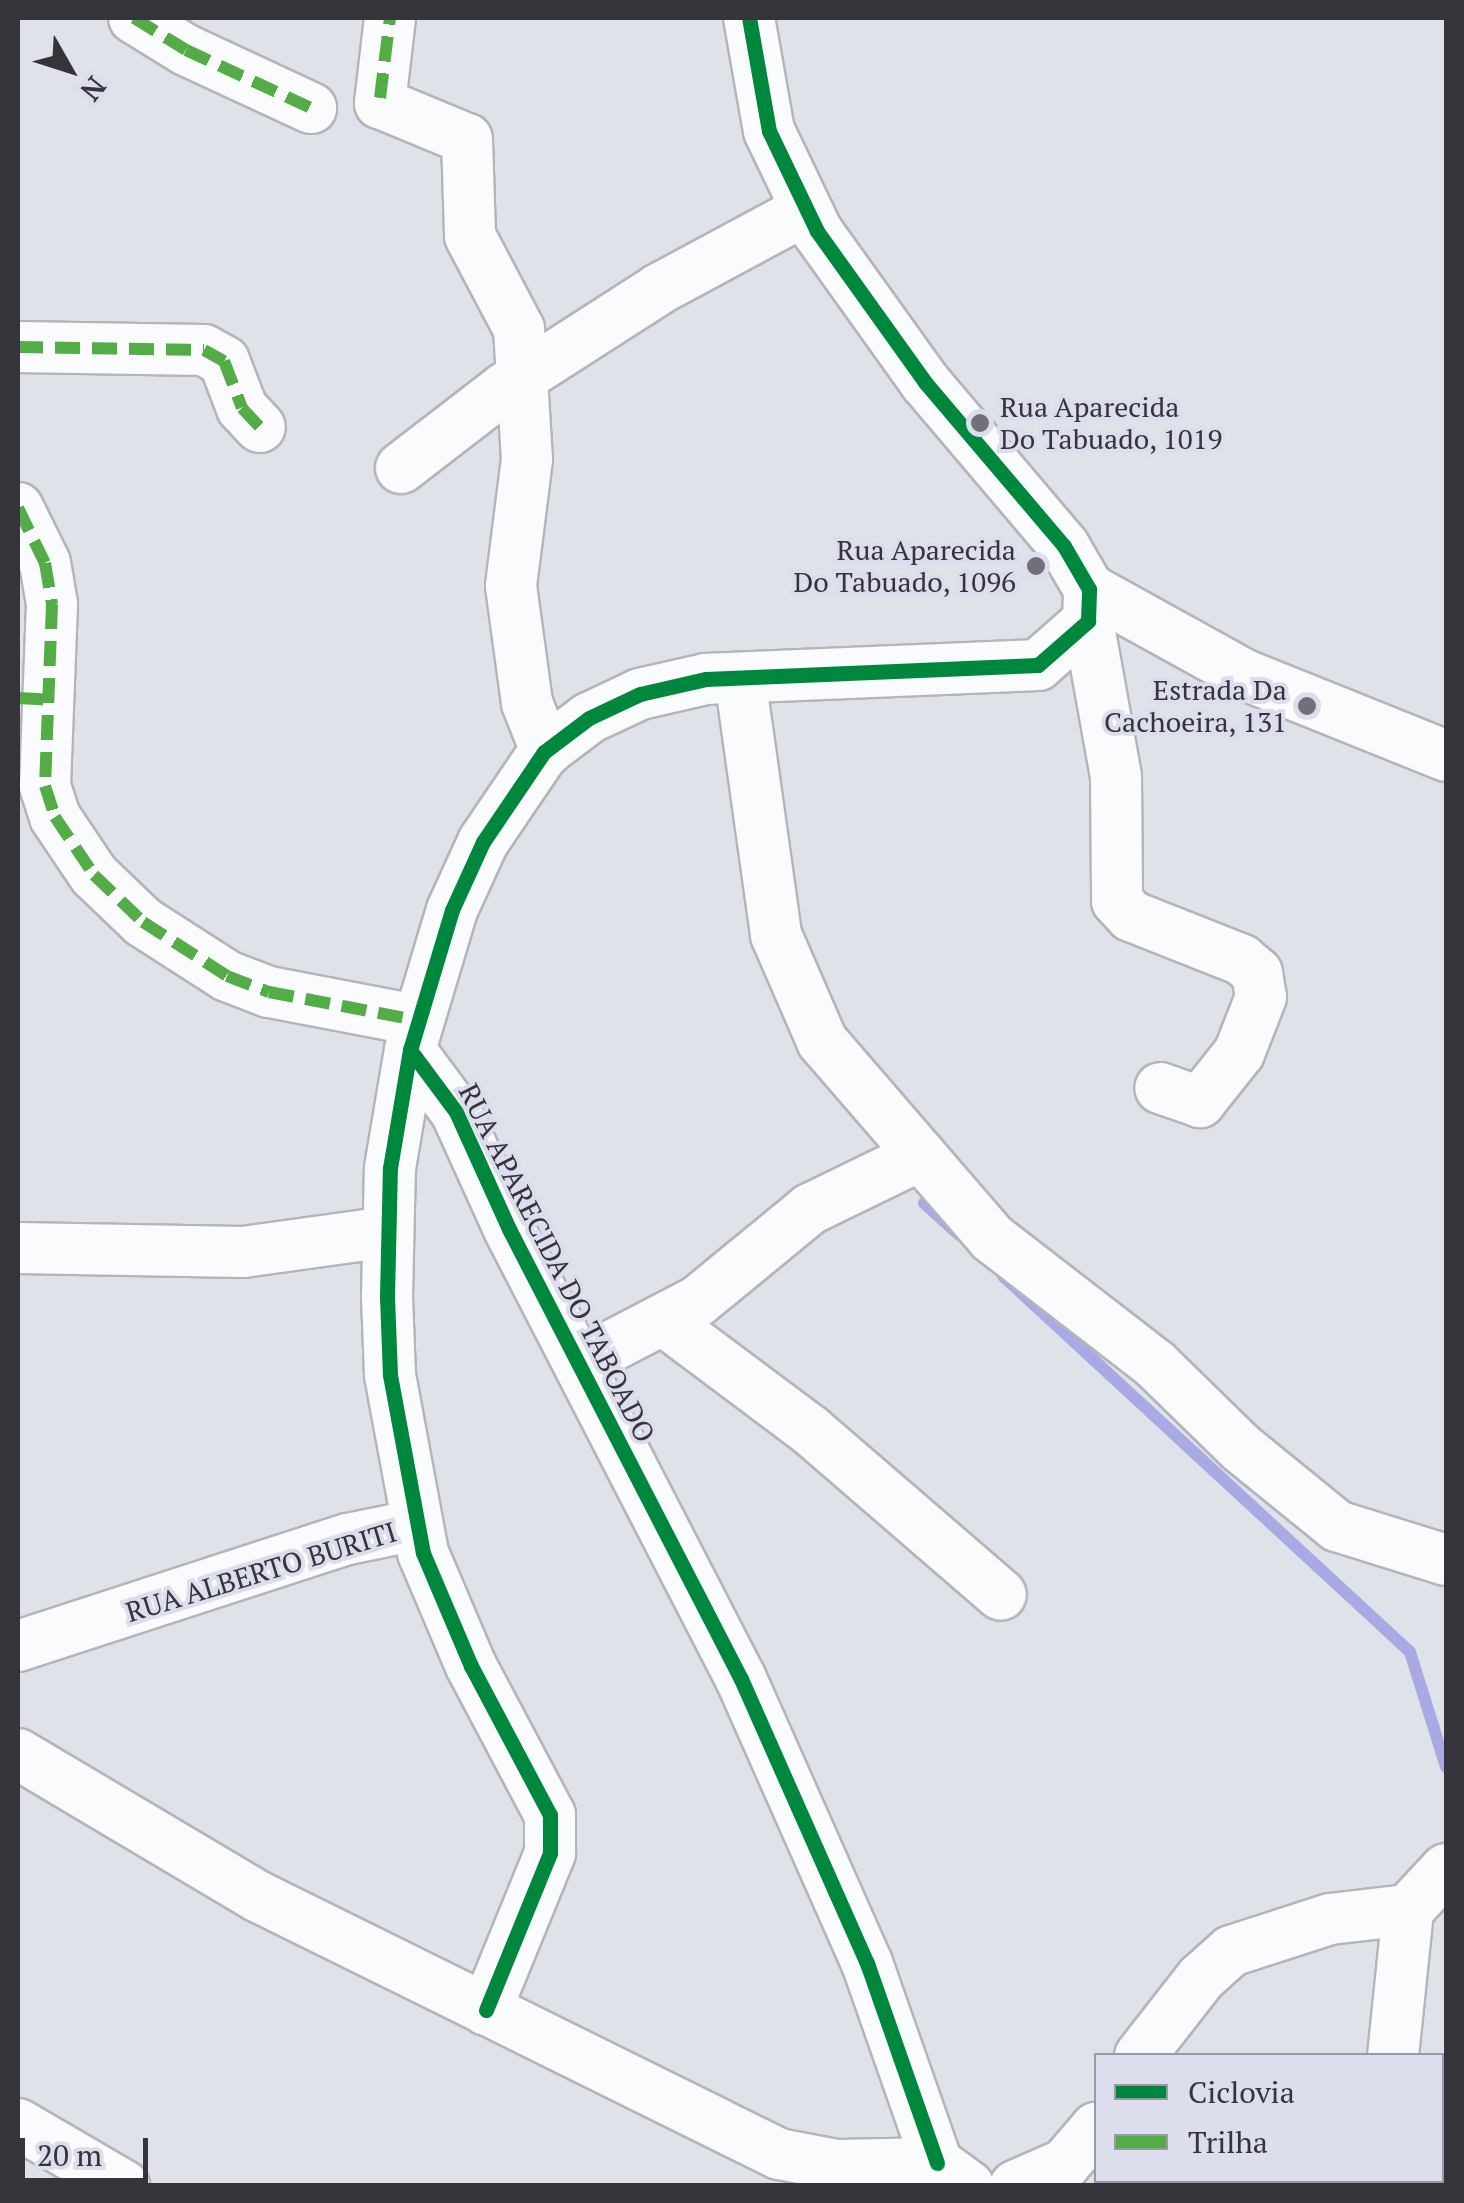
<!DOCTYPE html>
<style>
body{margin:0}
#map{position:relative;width:1464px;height:2203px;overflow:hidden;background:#e0e2ea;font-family:"PT Serif",serif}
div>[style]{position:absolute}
.stream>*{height:12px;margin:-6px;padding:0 6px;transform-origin:6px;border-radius:6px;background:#a9aae4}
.roads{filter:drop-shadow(2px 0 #b4b5bb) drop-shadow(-2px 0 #b4b5bb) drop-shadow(0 2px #b4b5bb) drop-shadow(0 -2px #b4b5bb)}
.minor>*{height:50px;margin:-25px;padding:0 25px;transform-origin:25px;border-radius:25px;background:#fafbfc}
.quiet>*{height:12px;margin-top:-6px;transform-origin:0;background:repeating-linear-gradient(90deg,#54ac46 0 25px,transparent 0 37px)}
.cycleway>*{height:15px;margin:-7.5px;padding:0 7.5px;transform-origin:7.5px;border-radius:7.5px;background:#00873e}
.dots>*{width:28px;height:28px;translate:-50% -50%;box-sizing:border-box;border:5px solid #dddeed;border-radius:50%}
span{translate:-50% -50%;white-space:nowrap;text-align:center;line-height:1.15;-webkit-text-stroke:8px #dddeed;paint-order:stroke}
.poi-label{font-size:28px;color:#34343a}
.left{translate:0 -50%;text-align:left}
.right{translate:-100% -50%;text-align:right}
.street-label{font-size:28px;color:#34343a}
.frame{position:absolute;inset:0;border:20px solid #34343a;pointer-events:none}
.legend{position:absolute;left:1094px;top:2053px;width:350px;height:130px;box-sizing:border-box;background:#dddeed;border:2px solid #999aa5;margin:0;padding:12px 18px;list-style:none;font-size:30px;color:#34343a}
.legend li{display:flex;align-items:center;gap:20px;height:50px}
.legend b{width:50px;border:2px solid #999aa5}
.north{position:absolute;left:20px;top:20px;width:100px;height:100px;-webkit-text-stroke:8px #dddeed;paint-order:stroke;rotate:129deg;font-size:28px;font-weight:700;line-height:40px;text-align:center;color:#34343a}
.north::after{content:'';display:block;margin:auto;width:35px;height:45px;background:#34343a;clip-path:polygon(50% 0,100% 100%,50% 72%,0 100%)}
.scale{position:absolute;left:20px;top:2138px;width:128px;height:45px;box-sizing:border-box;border:5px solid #34343a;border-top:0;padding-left:12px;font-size:30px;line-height:35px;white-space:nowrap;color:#34343a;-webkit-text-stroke:8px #dddeed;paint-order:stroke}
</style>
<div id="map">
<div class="stream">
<div style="left:924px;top:1203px;width:47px;rotate:42.4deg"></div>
<div style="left:1003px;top:1276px;width:554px;rotate:42.73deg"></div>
<div style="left:1410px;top:1652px;width:121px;rotate:72.6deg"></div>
</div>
<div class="roads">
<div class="minor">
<div style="left:134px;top:18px;width:61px;rotate:31.6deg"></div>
<div style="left:186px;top:50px;width:138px;rotate:24.9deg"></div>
<div style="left:390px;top:18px;width:86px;rotate:96.7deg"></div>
<div style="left:380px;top:103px;width:94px;rotate:22.5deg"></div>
<div style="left:467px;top:139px;width:97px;rotate:88.2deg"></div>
<div style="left:470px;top:236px;width:105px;rotate:62.2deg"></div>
<div style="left:519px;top:329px;width:130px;rotate:86.5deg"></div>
<div style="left:527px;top:459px;width:128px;rotate:97.2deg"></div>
<div style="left:511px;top:586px;width:118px;rotate:82.2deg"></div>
<div style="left:527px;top:703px;width:52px;rotate:68.4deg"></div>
<div style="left:18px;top:347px;width:186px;rotate:0.9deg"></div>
<div style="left:204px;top:350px;width:23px;rotate:29deg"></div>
<div style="left:224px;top:361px;width:50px;rotate:69deg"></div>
<div style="left:242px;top:408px;width:26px;rotate:47deg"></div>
<div style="left:401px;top:468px;width:131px;rotate:-37.6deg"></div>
<div style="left:505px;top:388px;width:183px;rotate:-32.7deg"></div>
<div style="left:659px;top:289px;width:167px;rotate:-28.3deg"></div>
<div style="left:18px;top:508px;width:61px;rotate:63.9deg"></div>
<div style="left:45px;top:563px;width:42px;rotate:80.3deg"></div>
<div style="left:52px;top:604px;width:182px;rotate:92.2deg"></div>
<div style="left:45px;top:786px;width:33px;rotate:72deg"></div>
<div style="left:55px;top:817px;width:70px;rotate:56.1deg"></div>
<div style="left:94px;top:875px;width:68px;rotate:43.8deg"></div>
<div style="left:143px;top:922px;width:100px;rotate:32.7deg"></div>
<div style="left:227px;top:976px;width:45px;rotate:20.9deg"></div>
<div style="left:269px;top:992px;width:150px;rotate:10.8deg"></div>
<div style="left:1089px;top:589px;width:178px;rotate:28.9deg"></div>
<div style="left:1245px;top:675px;width:217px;rotate:21.9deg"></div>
<div style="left:1088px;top:621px;width:158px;rotate:79.8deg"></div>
<div style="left:1116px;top:777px;width:124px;rotate:89.5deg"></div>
<div style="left:1117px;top:901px;width:21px;rotate:47deg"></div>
<div style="left:1131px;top:916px;width:119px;rotate:21.6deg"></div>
<div style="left:1242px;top:960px;width:20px;rotate:41deg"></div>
<div style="left:1257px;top:973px;width:24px;rotate:81deg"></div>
<div style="left:1261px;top:997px;width:60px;rotate:111.4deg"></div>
<div style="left:1239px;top:1053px;width:63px;rotate:128.5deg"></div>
<div style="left:1200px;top:1102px;width:42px;rotate:-160.7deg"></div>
<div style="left:740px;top:678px;width:260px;rotate:82deg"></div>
<div style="left:776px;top:935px;width:116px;rotate:66.5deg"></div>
<div style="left:822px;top:1041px;width:260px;rotate:49.2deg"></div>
<div style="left:992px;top:1238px;width:206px;rotate:37.7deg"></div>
<div style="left:1155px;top:1364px;width:120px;rotate:44.3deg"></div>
<div style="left:1241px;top:1448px;width:124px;rotate:39.1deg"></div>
<div style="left:1337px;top:1526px;width:114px;rotate:17.3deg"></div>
<div style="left:410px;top:1050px;width:77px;rotate:53.4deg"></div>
<div style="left:456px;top:1112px;width:128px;rotate:65.6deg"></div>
<div style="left:509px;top:1229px;width:506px;rotate:62.73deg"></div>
<div style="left:741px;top:1679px;width:311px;rotate:66.1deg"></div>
<div style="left:867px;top:1963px;width:212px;rotate:70.7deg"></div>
<div style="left:18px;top:1248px;width:225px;rotate:1deg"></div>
<div style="left:243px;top:1252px;width:146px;rotate:-7.9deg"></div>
<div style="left:663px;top:1320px;width:184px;rotate:36.8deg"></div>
<div style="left:810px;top:1430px;width:252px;rotate:40.8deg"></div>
<div style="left:581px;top:1362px;width:132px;rotate:-27.5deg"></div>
<div style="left:698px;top:1301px;width:145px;rotate:-39.4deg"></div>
<div style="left:810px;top:1209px;width:123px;rotate:-25.9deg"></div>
<div style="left:18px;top:1646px;width:347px;rotate:-18deg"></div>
<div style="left:348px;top:1539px;width:70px;rotate:-11.5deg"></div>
<div style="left:18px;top:1754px;width:278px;rotate:30.7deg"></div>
<div style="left:257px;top:1896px;width:582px;rotate:26.3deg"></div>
<div style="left:779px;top:2154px;width:59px;rotate:10.7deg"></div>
<div style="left:837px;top:2165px;width:100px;rotate:-1.1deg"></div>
<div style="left:937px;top:2163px;width:39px;rotate:36deg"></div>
<div style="left:486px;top:2010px;width:170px;rotate:-67.8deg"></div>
<div style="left:550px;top:1853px;width:38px;rotate:-90deg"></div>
<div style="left:550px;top:1815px;width:169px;rotate:-117.9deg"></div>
<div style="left:471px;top:1666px;width:123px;rotate:-113deg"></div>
<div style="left:423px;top:1553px;width:181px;rotate:-100.5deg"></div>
<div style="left:390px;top:1375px;width:78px;rotate:-92.2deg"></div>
<div style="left:387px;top:1297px;width:129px;rotate:-88.7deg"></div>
<div style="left:390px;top:1168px;width:120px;rotate:-80.4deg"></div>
<div style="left:410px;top:1050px;width:146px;rotate:-73.3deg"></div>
<div style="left:452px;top:910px;width:75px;rotate:-65.5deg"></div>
<div style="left:483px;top:842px;width:109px;rotate:-55.9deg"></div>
<div style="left:544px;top:752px;width:56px;rotate:-37.1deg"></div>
<div style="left:589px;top:718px;width:56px;rotate:-25.2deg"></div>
<div style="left:640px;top:694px;width:68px;rotate:-12.8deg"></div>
<div style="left:706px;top:679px;width:332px;rotate:-2.4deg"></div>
<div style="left:1038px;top:665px;width:67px;rotate:-41.3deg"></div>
<div style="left:1088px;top:621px;width:32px;rotate:-88deg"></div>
<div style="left:1089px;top:589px;width:50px;rotate:-120.2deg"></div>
<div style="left:1064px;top:546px;width:215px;rotate:-130.3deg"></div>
<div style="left:925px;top:382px;width:186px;rotate:-125.6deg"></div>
<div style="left:817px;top:231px;width:111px;rotate:-115.6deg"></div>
<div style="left:769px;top:131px;width:115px;rotate:-100deg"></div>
<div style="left:1140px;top:2056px;width:99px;rotate:-52deg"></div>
<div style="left:1201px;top:1978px;width:40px;rotate:-42deg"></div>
<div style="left:1231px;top:1951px;width:104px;rotate:-17.9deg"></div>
<div style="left:1330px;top:1919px;width:79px;rotate:-6.6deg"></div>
<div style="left:1393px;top:2056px;width:147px;rotate:-84.1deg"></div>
<div style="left:1408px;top:1910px;width:56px;rotate:-47.2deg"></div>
<div style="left:18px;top:2124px;width:123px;rotate:30.3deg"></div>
<div style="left:1442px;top:2152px;width:6px;rotate:51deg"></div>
<div style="left:1389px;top:2180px;width:6px;rotate:90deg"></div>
<div style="left:1015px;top:2186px;width:55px;rotate:-23.7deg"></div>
<div style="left:1065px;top:2164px;width:48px;rotate:-49.3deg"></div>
</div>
</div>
<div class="quiet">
<div style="left:134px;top:18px;width:61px;rotate:31.6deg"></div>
<div style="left:186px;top:50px;width:138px;rotate:24.9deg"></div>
<div style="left:380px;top:98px;width:81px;rotate:-82.9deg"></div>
<div style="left:18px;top:347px;width:186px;rotate:0.9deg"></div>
<div style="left:204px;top:350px;width:23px;rotate:29deg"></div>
<div style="left:224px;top:361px;width:50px;rotate:69deg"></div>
<div style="left:242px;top:408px;width:26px;rotate:47deg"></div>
<div style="left:18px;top:508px;width:61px;rotate:63.9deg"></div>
<div style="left:45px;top:563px;width:42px;rotate:80.3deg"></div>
<div style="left:52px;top:604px;width:182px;rotate:92.2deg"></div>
<div style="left:45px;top:786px;width:33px;rotate:72deg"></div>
<div style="left:55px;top:817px;width:70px;rotate:56.1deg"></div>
<div style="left:94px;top:875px;width:68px;rotate:43.8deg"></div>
<div style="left:143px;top:922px;width:100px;rotate:32.7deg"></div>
<div style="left:227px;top:976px;width:45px;rotate:20.9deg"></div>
<div style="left:269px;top:992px;width:150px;rotate:10.8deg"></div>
<div style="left:18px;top:698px;width:33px;rotate:3deg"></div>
</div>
<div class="cycleway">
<div style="left:410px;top:1050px;width:77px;rotate:53.4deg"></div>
<div style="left:456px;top:1112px;width:128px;rotate:65.6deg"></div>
<div style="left:509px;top:1229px;width:506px;rotate:62.73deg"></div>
<div style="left:741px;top:1679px;width:311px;rotate:66.1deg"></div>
<div style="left:867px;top:1963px;width:212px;rotate:70.7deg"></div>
<div style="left:486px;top:2010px;width:170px;rotate:-67.8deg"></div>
<div style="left:550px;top:1853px;width:38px;rotate:-90deg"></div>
<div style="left:550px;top:1815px;width:169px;rotate:-117.9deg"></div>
<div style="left:471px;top:1666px;width:123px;rotate:-113deg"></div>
<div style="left:423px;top:1553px;width:181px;rotate:-100.5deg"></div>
<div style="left:390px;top:1375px;width:78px;rotate:-92.2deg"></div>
<div style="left:387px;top:1297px;width:129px;rotate:-88.7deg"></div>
<div style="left:390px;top:1168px;width:120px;rotate:-80.4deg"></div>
<div style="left:410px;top:1050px;width:146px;rotate:-73.3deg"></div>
<div style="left:452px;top:910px;width:75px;rotate:-65.5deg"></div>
<div style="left:483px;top:842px;width:109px;rotate:-55.9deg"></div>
<div style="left:544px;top:752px;width:56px;rotate:-37.1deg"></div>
<div style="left:589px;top:718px;width:56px;rotate:-25.2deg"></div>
<div style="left:640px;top:694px;width:68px;rotate:-12.8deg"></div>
<div style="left:706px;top:679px;width:332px;rotate:-2.4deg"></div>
<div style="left:1038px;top:665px;width:67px;rotate:-41.3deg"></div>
<div style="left:1088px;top:621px;width:32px;rotate:-88deg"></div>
<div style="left:1089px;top:589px;width:50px;rotate:-120.2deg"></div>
<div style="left:1064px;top:546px;width:215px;rotate:-130.3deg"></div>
<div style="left:925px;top:382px;width:186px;rotate:-125.6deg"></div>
<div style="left:817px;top:231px;width:111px;rotate:-115.6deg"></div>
<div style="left:769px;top:131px;width:115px;rotate:-100deg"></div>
</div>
<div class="dots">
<div style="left:980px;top:423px;background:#707178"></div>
<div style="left:1036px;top:566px;background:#707178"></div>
<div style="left:1307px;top:706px;background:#707178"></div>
</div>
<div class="poi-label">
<span class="left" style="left:1000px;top:423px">Rua Aparecida<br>Do Tabuado, 1019</span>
<span class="right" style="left:1016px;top:566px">Rua Aparecida<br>Do Tabuado, 1096</span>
<span class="right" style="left:1287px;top:706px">Estrada Da<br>Cachoeira, 131</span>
</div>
<div class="street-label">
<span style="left:557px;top:1263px;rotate:63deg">RUA APARECIDA DO TABOADO</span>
<span style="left:261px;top:1572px;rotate:-17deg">RUA ALBERTO BURITI</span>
</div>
<div class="frame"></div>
<ul class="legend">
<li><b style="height:12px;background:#00873e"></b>Ciclovia</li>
<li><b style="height:12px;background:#54ac46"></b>Trilha</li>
</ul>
<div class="north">N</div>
<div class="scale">20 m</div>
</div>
